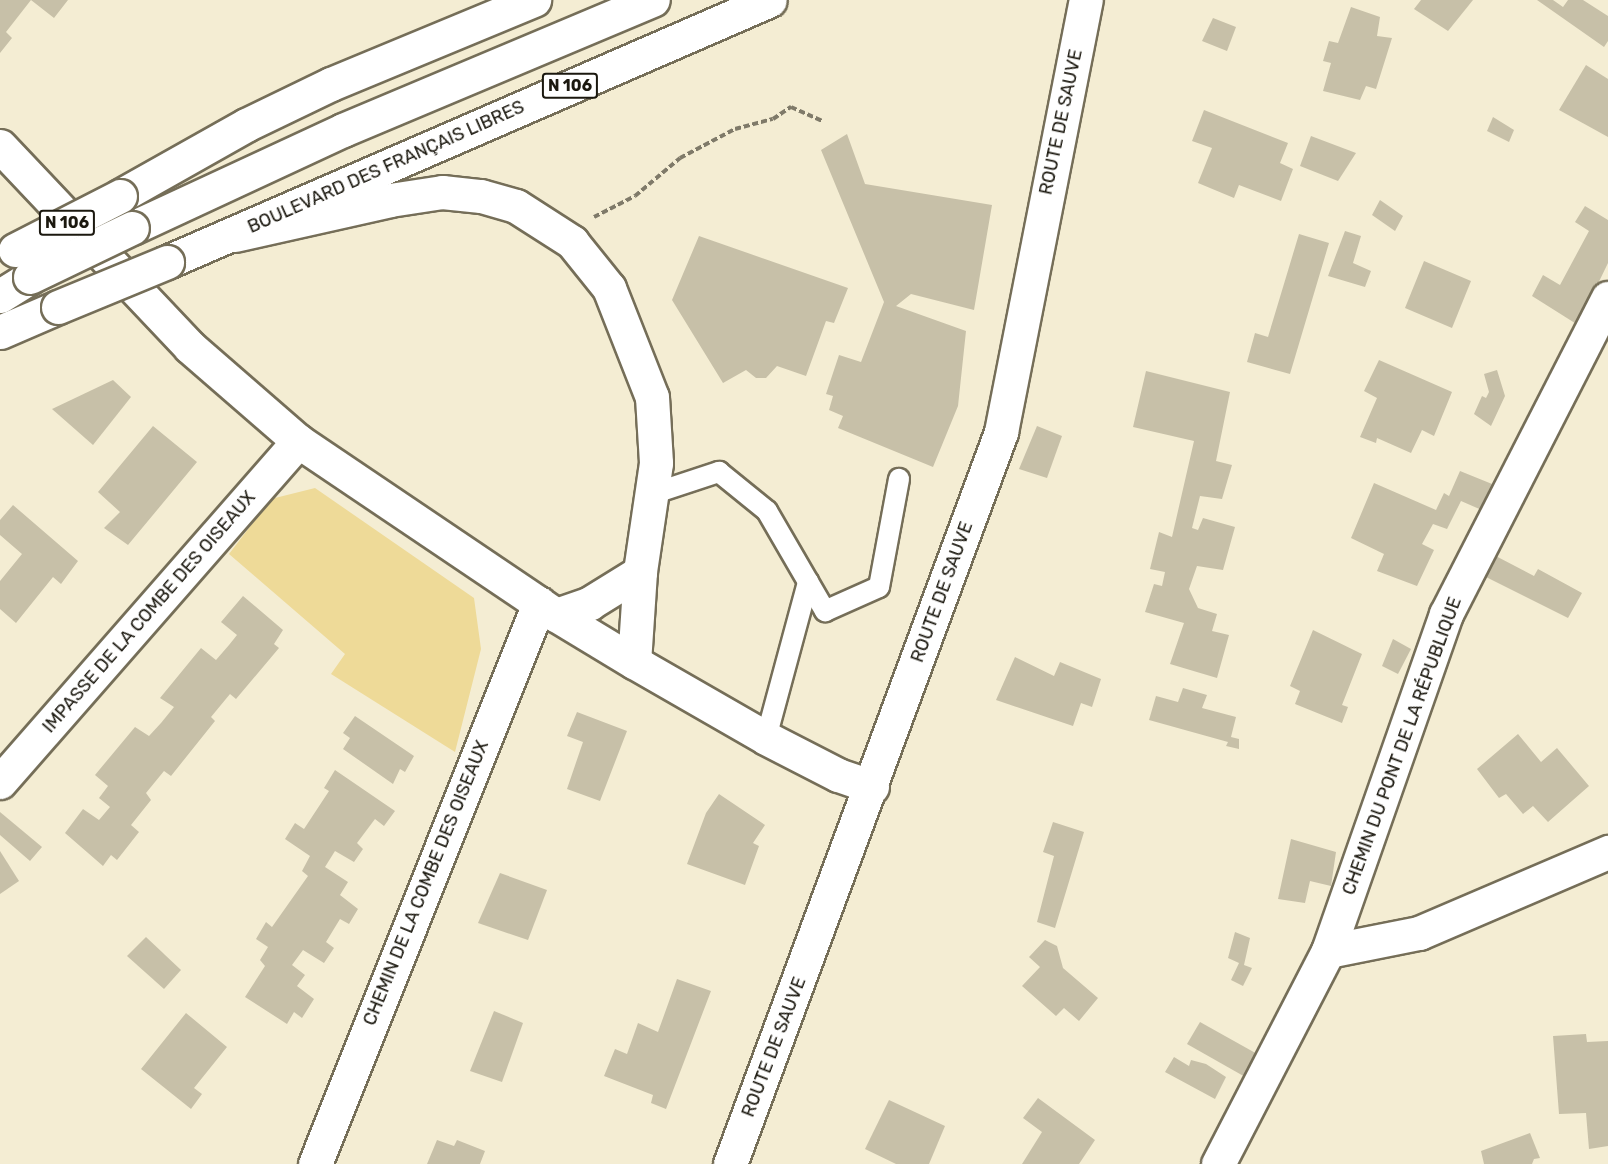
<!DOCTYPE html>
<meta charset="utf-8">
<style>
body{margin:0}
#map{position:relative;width:1608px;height:1164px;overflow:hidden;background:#f4edd3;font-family:Rubik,sans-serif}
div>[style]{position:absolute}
.green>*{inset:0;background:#eeda98}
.building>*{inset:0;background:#c7c0a8}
.path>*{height:4px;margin-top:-2px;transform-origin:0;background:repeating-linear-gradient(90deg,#7f7a69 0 6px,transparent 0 9px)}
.roads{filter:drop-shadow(2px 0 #756e58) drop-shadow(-2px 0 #756e58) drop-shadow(0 2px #756e58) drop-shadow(0 -2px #756e58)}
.service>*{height:20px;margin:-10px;padding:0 10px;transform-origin:10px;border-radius:10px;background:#fff}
.minor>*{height:33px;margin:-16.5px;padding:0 16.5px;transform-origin:16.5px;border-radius:16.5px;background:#fff}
.secondary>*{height:33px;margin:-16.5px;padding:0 16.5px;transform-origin:16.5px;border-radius:16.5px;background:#fff}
.primary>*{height:33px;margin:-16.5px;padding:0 16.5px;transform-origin:16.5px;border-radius:16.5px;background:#fff}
.bridges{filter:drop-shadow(2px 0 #756e58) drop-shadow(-2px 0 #756e58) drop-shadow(0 2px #756e58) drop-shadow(0 -2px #756e58)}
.primary-bridge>*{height:33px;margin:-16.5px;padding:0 16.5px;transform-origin:16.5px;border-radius:16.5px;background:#fff}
span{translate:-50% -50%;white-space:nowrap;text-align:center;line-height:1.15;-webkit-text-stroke:4.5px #fff;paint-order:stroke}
.shield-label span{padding:2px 4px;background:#fff;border:2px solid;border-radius:4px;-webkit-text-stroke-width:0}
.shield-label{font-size:16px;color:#1b180f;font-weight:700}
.street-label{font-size:18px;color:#1b180f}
</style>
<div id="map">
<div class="green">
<div style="clip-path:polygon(315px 488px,474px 598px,481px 649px,455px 752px,331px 674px,345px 654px,229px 554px,271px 499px)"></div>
</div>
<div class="building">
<div style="clip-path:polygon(0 0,68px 0,54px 18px,31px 0,6px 32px,12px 38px,0 53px)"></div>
<div style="clip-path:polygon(1421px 0,1473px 0,1448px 31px,1414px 9px)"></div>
<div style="clip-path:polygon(1537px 0,1553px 0,1563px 7px,1568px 0,1583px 0,1608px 16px,1608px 41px,1604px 47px)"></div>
<div style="clip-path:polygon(1351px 7px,1380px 17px,1377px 36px,1392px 38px,1376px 89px,1366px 86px,1360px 100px,1323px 91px,1331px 63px,1323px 61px,1329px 41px,1338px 43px)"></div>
<div style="clip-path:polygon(1213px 18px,1236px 27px,1227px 51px,1202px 41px)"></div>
<div style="clip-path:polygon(1586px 65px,1608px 79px,1608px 137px,1559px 110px)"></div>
<div style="clip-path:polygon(1204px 110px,1288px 143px,1280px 163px,1293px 169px,1281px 201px,1239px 185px,1234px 198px,1198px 183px,1212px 148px,1192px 141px)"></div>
<div style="clip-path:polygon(1493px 117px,1514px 130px,1509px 142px,1487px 131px)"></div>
<div style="clip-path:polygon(847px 134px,865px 184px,992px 205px,974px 310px,911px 294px,896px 306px,966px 331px,958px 406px,933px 467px,838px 428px,843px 416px,829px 410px,833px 396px,826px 394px,839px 355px,861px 362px,884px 302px,821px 150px)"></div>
<div style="clip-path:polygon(1311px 136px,1356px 153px,1338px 181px,1300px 166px)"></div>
<div style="clip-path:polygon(1380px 200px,1403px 216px,1395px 231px,1372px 215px)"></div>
<div style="clip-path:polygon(1585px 206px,1608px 220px,1608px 263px,1578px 325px,1532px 296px,1543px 275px,1560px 285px,1589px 231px,1575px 222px)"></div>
<div style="clip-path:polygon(1345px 231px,1361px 236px,1353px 263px,1371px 271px,1365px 287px,1328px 276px)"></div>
<div style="clip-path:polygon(1299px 234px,1329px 243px,1290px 374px,1247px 362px,1255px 333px,1268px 337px)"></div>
<div style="clip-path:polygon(699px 236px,848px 288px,834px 323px,826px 321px,806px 376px,777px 366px,766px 378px,756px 378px,746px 370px,723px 383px,672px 300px)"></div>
<div style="clip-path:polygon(1424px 261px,1471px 281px,1452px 328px,1405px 308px)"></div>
<div style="clip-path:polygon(1379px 360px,1452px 392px,1434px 436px,1422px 430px,1411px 453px,1377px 438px,1376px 443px,1360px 437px,1377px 398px,1364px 391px)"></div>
<div style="clip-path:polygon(1497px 370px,1505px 396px,1491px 426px,1474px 414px,1482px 396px,1486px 398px,1489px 392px,1484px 374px)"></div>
<div style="clip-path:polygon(1146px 371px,1230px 392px,1216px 461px,1232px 465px,1222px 499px,1200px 496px,1192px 528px,1198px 530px,1203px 518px,1235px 527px,1223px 570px,1197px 566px,1189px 589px,1198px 608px,1217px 614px,1212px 631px,1229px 635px,1217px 678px,1170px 664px,1184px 623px,1145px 612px,1154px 584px,1162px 586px,1165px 572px,1150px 569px,1159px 532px,1172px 537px,1194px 441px,1133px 427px)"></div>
<div style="clip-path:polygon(113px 380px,131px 397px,93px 445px,52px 409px)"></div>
<div style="clip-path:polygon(153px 426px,197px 462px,128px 545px,104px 528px,120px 512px,98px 492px)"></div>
<div style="clip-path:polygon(1037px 426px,1062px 436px,1047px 478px,1019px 469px)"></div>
<div style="clip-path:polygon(1460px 471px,1497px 486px,1484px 511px,1461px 501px,1447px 529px,1433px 524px,1422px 544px,1434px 550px,1417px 586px,1377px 571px,1384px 554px,1351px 538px,1374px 483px,1436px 510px,1444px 493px,1449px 496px)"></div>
<div style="clip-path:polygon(13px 505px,78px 561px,61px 584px,53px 577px,16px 623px,0 609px,0 581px,22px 554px,0 535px,0 520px)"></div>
<div style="clip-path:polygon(1490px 553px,1534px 576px,1538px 569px,1582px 593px,1568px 618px,1480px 574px)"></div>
<div style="clip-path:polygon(243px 596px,283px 630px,274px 644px,279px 648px,236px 699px,230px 694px,211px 717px,215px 721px,171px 776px,164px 771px,146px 793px,151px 800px,131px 825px,139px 832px,117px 860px,111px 855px,103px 866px,65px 833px,83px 809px,99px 820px,110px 807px,99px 798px,108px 786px,95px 775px,135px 727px,149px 736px,161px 723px,174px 707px,160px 698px,201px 648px,216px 660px,229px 645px,237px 635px,221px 622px)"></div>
<div style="clip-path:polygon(1313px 630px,1362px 654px,1342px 705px,1348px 707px,1342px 723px,1295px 704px,1300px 691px,1290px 686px)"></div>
<div style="clip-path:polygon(1393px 639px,1411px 649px,1398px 674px,1382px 666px)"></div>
<div style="clip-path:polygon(1015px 657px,1054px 676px,1060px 662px,1101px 679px,1092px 707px,1081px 703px,1073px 726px,996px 700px)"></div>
<div style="clip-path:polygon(1183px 688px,1207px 695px,1202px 708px,1236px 717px,1231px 737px,1239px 739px,1239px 749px,1226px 746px,1228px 742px,1149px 720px,1156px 696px,1178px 702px)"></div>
<div style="clip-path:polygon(577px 712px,627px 731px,600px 801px,567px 789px,583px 742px,567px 736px)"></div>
<div style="clip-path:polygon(355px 716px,414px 756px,405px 772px,400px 769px,393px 784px,343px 749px,350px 738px,343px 733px)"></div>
<div style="clip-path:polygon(1518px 734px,1541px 762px,1557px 748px,1589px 786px,1548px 822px,1533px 806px,1523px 814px,1506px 794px,1499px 798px,1477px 769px)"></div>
<div style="clip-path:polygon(335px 770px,395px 811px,384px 826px,375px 819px,357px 843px,363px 849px,354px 862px,335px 851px,325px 867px,348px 882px,340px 895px,358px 909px,349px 924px,340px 919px,326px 942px,334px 948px,324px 963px,303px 950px,292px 965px,305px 975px,297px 986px,314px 999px,302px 1018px,294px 1012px,287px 1024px,245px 997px,265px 966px,260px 960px,268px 947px,256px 939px,266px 922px,272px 927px,308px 876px,302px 871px,310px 856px,285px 839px,295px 823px,304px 829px,329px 791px,324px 788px)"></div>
<div style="clip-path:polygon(719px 794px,765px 825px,753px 843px,759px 846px,745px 885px,687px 864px,706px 813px)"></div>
<div style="clip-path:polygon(0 812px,42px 847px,30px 861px,0 835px)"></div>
<div style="clip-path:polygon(1053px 822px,1084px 832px,1055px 928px,1037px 922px,1054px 856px,1043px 852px)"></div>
<div style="clip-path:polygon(1291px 839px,1336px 852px,1331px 886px,1310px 881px,1305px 903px,1278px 899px)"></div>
<div style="clip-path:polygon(0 851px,19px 881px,0 894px)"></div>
<div style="clip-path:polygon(500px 873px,547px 890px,528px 940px,478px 923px)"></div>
<div style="clip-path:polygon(1235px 932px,1250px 938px,1244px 965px,1252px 968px,1243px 986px,1231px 980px,1239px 963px,1228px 958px)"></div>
<div style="clip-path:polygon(146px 937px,181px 970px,164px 989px,127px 956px)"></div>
<div style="clip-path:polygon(1045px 940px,1057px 946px,1063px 968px,1098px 998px,1079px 1021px,1064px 1008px,1056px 1016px,1022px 986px,1040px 967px,1029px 957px)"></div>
<div style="clip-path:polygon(677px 979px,711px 991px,666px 1109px,651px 1103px,653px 1095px,604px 1076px,615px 1049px,627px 1054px,638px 1023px,658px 1032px)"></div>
<div style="clip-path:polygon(494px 1011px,523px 1023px,502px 1082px,470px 1071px)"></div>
<div style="clip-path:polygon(186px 1013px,227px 1047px,194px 1088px,202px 1094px,191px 1109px,141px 1069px)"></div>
<div style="clip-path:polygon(1200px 1022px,1259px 1055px,1247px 1078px,1187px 1044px)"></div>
<div style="clip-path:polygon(1586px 1034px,1587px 1042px,1608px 1041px,1608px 1146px,1589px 1149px,1586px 1113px,1559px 1114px,1553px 1036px)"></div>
<div style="clip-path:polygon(1174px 1057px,1189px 1066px,1191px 1060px,1206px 1064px,1226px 1077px,1215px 1099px,1165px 1072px)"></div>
<div style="clip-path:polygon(1038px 1098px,1095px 1140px,1079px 1164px,1022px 1164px,1042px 1132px,1023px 1118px)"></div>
<div style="clip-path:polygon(889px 1100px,945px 1126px,929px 1164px,896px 1164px,865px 1149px)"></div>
<div style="clip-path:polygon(1530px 1133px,1540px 1158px,1534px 1159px,1532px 1164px,1484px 1164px,1481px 1151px)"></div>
<div style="clip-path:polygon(437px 1140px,454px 1146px,457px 1140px,485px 1151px,480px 1164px,427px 1164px)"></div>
</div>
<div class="path">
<div style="left:594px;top:217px;width:46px;rotate:-27.1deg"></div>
<div style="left:635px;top:196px;width:59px;rotate:-40.2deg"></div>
<div style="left:680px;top:158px;width:62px;rotate:-27.8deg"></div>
<div style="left:735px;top:129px;width:39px;rotate:-15deg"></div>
<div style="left:773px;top:119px;width:22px;rotate:-34deg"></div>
<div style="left:791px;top:107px;width:34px;rotate:24deg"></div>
</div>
<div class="roads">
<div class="service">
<div style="left:652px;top:494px;width:71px;rotate:-18.2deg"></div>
<div style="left:719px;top:472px;width:62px;rotate:39.1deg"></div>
<div style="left:767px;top:511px;width:116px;rotate:59.9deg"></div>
<div style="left:825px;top:611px;width:59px;rotate:-24deg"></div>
<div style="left:879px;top:587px;width:110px;rotate:-79.5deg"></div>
<div style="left:766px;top:738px;width:162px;rotate:-74.9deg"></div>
</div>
<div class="minor">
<div style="left:0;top:146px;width:277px;rotate:46.6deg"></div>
<div style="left:190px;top:347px;width:143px;rotate:41deg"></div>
<div style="left:298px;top:441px;width:311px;rotate:34deg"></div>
<div style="left:556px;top:615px;width:91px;rotate:31.1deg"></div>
<div style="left:634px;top:662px;width:152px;rotate:29.9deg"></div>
<div style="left:766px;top:738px;width:81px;rotate:27.2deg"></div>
<div style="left:838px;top:775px;width:36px;rotate:19deg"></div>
<div style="left:0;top:782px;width:453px;rotate:-48.8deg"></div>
<div style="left:1328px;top:951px;width:93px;rotate:-11.2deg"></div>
<div style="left:1419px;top:933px;width:206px;rotate:-23.2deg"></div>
<div style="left:315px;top:1164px;width:604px;rotate:-68.23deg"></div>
<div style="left:1218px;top:1164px;width:240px;rotate:-62.7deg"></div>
<div style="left:1328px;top:951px;width:357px;rotate:-70.7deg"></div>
<div style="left:1446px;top:614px;width:355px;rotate:-62.9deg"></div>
</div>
<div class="secondary">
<div style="left:730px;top:1164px;width:781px;rotate:-69.68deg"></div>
<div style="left:1001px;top:432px;width:440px;rotate:-78.9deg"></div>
</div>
<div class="primary">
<div style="left:120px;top:196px;width:145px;rotate:-29.4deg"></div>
<div style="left:246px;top:125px;width:94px;rotate:-25.8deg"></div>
<div style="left:331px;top:84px;width:220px;rotate:-22.5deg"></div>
<div style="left:132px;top:228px;width:233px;rotate:-24.9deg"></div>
<div style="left:343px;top:130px;width:336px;rotate:-22.8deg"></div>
<div style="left:235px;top:235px;width:159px;rotate:-12.7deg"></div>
<div style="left:390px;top:200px;width:53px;rotate:-8.7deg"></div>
<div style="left:442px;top:192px;width:39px;rotate:6deg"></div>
<div style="left:481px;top:196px;width:36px;rotate:16deg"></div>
<div style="left:516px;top:206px;width:67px;rotate:32.7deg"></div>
<div style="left:572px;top:242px;width:59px;rotate:51.2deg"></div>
<div style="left:609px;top:288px;width:117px;rotate:68.5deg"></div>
<div style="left:652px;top:397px;width:66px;rotate:86.5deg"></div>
<div style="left:656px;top:463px;width:110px;rotate:98.4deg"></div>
<div style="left:640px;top:572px;width:90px;rotate:93.8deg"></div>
<div style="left:167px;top:262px;width:657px;rotate:-23.48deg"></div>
<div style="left:0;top:296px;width:36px;rotate:-32deg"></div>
<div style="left:0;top:332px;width:63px;rotate:-23.3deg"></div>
<div style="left:556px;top:615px;width:36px;rotate:-19deg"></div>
<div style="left:590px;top:603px;width:59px;rotate:-31.8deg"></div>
</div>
</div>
<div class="bridges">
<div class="primary-bridge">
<div style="left:15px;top:250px;width:118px;rotate:-27.2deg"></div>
<div style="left:30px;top:277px;width:113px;rotate:-25.7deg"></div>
<div style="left:58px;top:307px;width:118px;rotate:-22.4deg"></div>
</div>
</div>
<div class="shield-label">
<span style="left:570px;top:86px">N 106</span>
<span style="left:67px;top:223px">N 106</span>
</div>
<div class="street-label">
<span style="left:1061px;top:122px;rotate:-78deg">ROUTE DE SAUVE</span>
<span style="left:386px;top:167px;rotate:-24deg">BOULEVARD DES FRANÇAIS LIBRES</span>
<span style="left:942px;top:592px;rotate:-70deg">ROUTE DE SAUVE</span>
<span style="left:149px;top:612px;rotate:-49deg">IMPASSE DE LA COMBE DES OISEAUX</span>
<span style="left:1402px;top:746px;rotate:-70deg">CHEMIN DU PONT DE LA RÉPUBLIQUE</span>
<span style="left:426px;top:883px;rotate:-68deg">CHEMIN DE LA COMBE DES OISEAUX</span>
<span style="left:774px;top:1047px;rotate:-69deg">ROUTE DE SAUVE</span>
</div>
</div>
